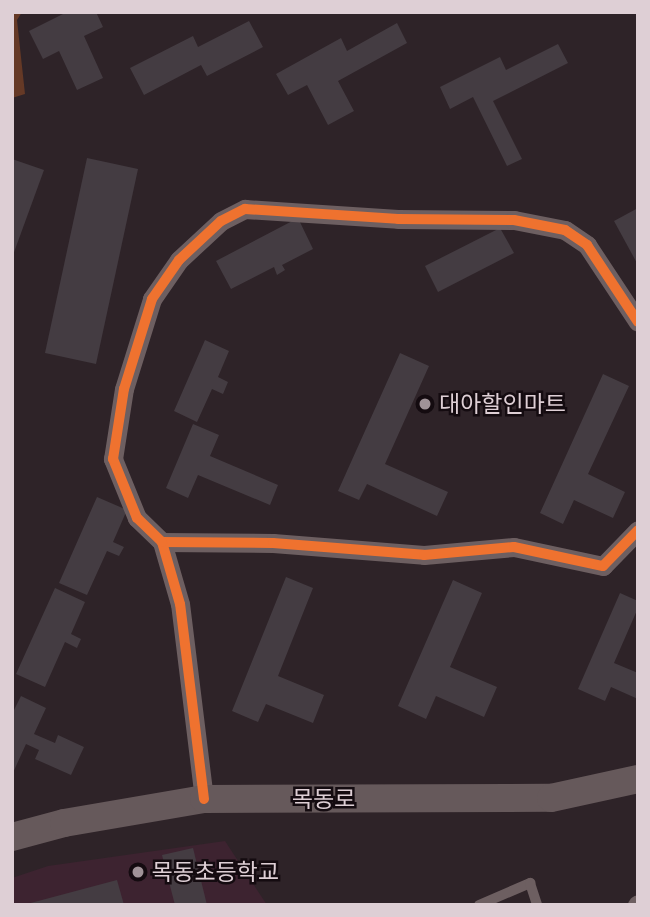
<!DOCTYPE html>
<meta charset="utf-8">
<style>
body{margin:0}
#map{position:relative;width:650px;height:917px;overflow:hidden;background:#2e2328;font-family:"Fira Sans","Noto Sans KR",sans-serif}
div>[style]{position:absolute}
.built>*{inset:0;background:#3d2330}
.green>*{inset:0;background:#653926}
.building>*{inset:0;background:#443c42}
.service>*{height:10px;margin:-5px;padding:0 5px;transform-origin:5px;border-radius:5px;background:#6d5f61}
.minor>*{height:19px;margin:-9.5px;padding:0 9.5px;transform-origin:9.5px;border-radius:9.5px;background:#6d5f61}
.secondary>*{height:28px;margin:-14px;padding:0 14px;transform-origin:14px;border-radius:14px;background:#66595b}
.cycleway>*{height:10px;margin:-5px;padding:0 5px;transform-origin:5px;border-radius:5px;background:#ef722f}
.dots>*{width:19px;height:19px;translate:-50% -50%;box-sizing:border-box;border:4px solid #140b10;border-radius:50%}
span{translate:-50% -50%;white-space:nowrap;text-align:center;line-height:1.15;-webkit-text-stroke:5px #140b10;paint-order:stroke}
.poi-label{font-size:23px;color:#decfd5}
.left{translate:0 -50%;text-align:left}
.street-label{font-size:23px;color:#decfd5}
.frame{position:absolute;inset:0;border:14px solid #decfd5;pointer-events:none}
</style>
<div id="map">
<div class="built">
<div style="clip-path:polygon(225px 841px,267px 905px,12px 905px,12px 878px,48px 866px)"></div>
</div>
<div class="green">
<div style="clip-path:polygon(12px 12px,22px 12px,17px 20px,25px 94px,12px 98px)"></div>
</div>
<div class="building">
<div style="clip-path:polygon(67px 12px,96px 12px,103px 27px,84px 36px,103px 78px,77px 90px,59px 51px,43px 59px,29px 31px)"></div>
<div style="clip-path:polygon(249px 21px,263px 47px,207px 76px,201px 65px,144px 95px,130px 68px,193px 36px,198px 47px)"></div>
<div style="clip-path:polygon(397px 23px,407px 43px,338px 81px,354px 111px,328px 125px,307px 85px,288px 95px,276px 74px,341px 38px,347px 51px)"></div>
<div style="clip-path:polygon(558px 44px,568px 63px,493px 101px,522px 159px,507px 166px,473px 97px,450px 109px,440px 87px,500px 57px,506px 70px)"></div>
<div style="clip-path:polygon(87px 158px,138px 169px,96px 364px,45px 353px)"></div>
<div style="clip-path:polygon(12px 159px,44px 170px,13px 255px,12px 255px)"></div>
<div style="clip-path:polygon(638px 208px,638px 265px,614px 221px)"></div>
<div style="clip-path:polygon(298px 218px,313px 249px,282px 265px,285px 270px,277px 275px,274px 267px,231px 289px,216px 261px)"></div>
<div style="clip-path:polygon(500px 228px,514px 253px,438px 292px,425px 266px)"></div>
<div style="clip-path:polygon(205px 340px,229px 351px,218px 377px,228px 382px,223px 394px,212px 389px,197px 422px,174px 411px)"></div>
<div style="clip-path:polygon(400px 353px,429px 366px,385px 464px,448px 492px,437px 516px,367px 484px,359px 500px,338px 491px)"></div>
<div style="clip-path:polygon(603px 374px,629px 386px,588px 474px,625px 492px,613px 518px,574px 500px,563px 524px,540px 513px)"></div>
<div style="clip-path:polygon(193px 424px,219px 435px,210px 456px,278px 485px,270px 505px,198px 475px,188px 498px,166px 488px)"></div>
<div style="clip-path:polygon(97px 497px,127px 510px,113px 542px,124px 547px,119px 556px,107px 551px,87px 595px,59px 583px)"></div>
<div style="clip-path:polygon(286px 577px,313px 588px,278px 676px,324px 695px,313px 723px,266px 704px,258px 722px,232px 711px)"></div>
<div style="clip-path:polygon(453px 580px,482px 593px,450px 667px,497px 687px,484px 717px,436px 696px,426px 719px,398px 706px)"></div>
<div style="clip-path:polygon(55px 588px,85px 602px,71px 634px,81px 639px,77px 648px,65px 642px,45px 687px,16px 674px)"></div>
<div style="clip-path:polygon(620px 593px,638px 601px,638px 608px,614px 663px,638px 673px,638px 699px,611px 687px,605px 701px,578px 689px)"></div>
<div style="clip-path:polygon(21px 696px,46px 708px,34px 734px,55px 743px,58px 735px,84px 747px,71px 775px,35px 759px,39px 750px,26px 744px,12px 775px,12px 714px)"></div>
<div style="clip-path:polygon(193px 848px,207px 905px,175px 905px,162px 855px)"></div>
<div style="clip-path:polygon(117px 880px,124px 905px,27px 905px,27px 904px)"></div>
</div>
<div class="service">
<div style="left:479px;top:905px;width:56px;rotate:-23.3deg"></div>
<div style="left:530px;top:883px;width:23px;rotate:72deg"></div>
</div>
<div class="minor">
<div style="left:162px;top:542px;width:111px;rotate:0.5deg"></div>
<div style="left:273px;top:543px;width:151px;rotate:4.5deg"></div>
<div style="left:424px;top:555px;width:90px;rotate:-5.1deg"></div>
<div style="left:514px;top:547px;width:91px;rotate:12.1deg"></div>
<div style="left:603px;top:566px;width:50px;rotate:-45.8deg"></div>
<div style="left:204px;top:799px;width:196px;rotate:-97deg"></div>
<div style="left:180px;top:604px;width:65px;rotate:-106.2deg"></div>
<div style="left:162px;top:542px;width:35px;rotate:-136deg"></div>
<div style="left:137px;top:518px;width:64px;rotate:-112.1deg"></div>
<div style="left:113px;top:459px;width:71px;rotate:-81.1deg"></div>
<div style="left:124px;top:389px;width:94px;rotate:-72.7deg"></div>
<div style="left:152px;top:299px;width:47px;rotate:-55.3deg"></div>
<div style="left:179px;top:260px;width:57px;rotate:-42.9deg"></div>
<div style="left:221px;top:221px;width:27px;rotate:-27deg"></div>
<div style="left:245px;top:209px;width:153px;rotate:3.7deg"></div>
<div style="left:398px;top:219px;width:116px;rotate:0.5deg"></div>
<div style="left:514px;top:220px;width:52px;rotate:11.1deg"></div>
<div style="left:565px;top:230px;width:27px;rotate:34deg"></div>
<div style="left:587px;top:245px;width:92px;rotate:56.5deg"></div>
<div style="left:637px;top:905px;width:1px;rotate:-45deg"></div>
</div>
<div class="secondary">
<div style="left:12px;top:837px;width:54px;rotate:-15.1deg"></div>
<div style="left:64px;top:823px;width:142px;rotate:-9.7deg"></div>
<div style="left:204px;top:799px;width:347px;rotate:-0.2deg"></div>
<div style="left:551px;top:798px;width:89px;rotate:-12.3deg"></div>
</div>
<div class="cycleway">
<div style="left:162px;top:542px;width:111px;rotate:0.5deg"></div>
<div style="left:273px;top:543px;width:151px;rotate:4.5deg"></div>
<div style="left:424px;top:555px;width:90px;rotate:-5.1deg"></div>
<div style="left:514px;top:547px;width:91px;rotate:12.1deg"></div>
<div style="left:603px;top:566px;width:50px;rotate:-45.8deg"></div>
<div style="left:204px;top:799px;width:196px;rotate:-97deg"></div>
<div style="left:180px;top:604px;width:65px;rotate:-106.2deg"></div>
<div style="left:162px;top:542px;width:35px;rotate:-136deg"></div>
<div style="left:137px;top:518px;width:64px;rotate:-112.1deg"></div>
<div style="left:113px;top:459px;width:71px;rotate:-81.1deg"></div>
<div style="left:124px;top:389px;width:94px;rotate:-72.7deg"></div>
<div style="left:152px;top:299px;width:47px;rotate:-55.3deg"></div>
<div style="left:179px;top:260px;width:57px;rotate:-42.9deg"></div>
<div style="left:221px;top:221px;width:27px;rotate:-27deg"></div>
<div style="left:245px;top:209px;width:153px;rotate:3.7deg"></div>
<div style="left:398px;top:219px;width:116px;rotate:0.5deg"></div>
<div style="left:514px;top:220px;width:52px;rotate:11.1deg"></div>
<div style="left:565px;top:230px;width:27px;rotate:34deg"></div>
<div style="left:587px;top:245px;width:92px;rotate:56.5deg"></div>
</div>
<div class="dots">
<div style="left:425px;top:404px;background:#a09398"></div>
<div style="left:138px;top:872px;background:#a09398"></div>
</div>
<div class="poi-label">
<span class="left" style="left:439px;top:404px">대아할인마트</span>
<span class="left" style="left:152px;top:872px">목동초등학교</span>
</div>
<div class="street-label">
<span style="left:324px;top:799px">목동로</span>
</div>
<div class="frame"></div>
</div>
